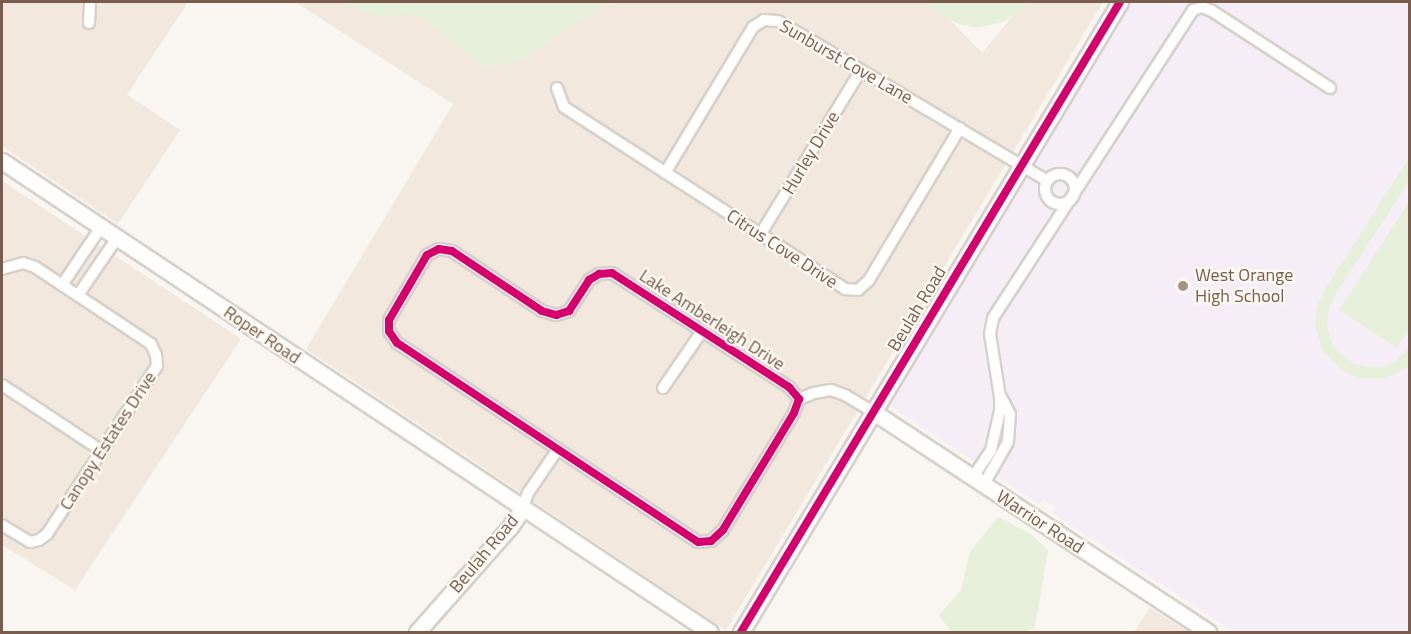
<!DOCTYPE html>
<style>
body{margin:0}
#map{position:relative;width:1411px;height:634px;overflow:hidden;background:#f9f5f0;font-family:"Titillium Web",sans-serif}
div>[style]{position:absolute}
.residential>*{inset:0;background:#f2e8de}
.education>*{inset:0;background:#f6eef6}
.green>*{inset:0;background:#e7f0db}
.roads{filter:drop-shadow(2px 0 #d7d1cb) drop-shadow(-2px 0 #d7d1cb) drop-shadow(0 2px #d7d1cb) drop-shadow(0 -2px #d7d1cb)}
.street>*{height:10px;margin:-5px;padding:0 5px;transform-origin:5px;border-radius:5px;background:#fefefd}
.street>.ring{margin:-5px;padding:0;box-sizing:content-box;background:none;border:10px solid #fefefd;border-radius:50%}
.secondary>*{height:15px;margin:-7.5px;padding:0 7.5px;transform-origin:7.5px;border-radius:7.5px;background:#fefefd}
.cycleway>*{height:8px;margin:-4px;padding:0 4px;transform-origin:4px;border-radius:4px;background:#d6006c}
.dots>*{width:16px;height:16px;translate:-50% -50%;box-sizing:border-box;border:3px solid #fffaf3;border-radius:50%}
span{translate:-50% -50%;white-space:nowrap;text-align:center;line-height:1.15;-webkit-text-stroke:4.5px #fffaf3;paint-order:stroke}
.street-label{font-size:18px;color:#7a5c4d}
.poi-label{font-size:18px;color:#7a5c4d}
.left{translate:0 -50%;text-align:left}
.frame{position:absolute;inset:0;border:3px solid #7a5c4d;pointer-events:none}
</style>
<div id="map">
<div class="residential">
<div style="clip-path:polygon(2px 2px,188px 2px,127px 95px,180px 130px,118px 224px,2px 146px)"></div>
<div style="clip-path:polygon(295px 2px,933px 2px,982px 53px,1024px 2px,1103px 2px,726px 630px,306px 349px,453px 104px)"></div>
<div style="clip-path:polygon(2px 181px,241px 339px,75px 590px,2px 545px)"></div>
<div style="clip-path:polygon(1150px 608px,1188px 632px,1134px 632px)"></div>
</div>
<div class="education">
<div style="clip-path:polygon(1130px 2px,1409px 2px,1409px 632px,1234px 632px,1052px 513px,1055px 507px,1043px 499px,1039px 504px,894px 409px,890px 400px,1021px 177px)"></div>
</div>
<div class="green">
<div style="clip-path:polygon(339px 2px,621px 2px,600px 7px,525px 59px,486px 69px,423px 18px,407px 14px,383px 18px)"></div>
<div style="clip-path:polygon(925px 2px,1030px 2px,1006px 21px,978px 28px,959px 24px,942px 16px)"></div>
<div style="clip-path:polygon(1409px 158px,1409px 181px,1334px 297px,1329px 310px,1327px 324px,1330px 338px,1337px 351px,1355px 364px,1368px 367px,1383px 367px,1396px 361px,1409px 349px,1409px 367px,1385px 378px,1358px 378px,1342px 370px,1323px 351px,1315px 325px,1317px 307px,1324px 290px)"></div>
<div style="clip-path:polygon(1409px 202px,1409px 328px,1397px 348px,1339px 310px)"></div>
<div style="clip-path:polygon(998px 517px,1031px 534px,1048px 550px,1035px 627px,1027px 632px,951px 632px,939px 615px,961px 590px,970px 552px)"></div>
</div>
<div class="roads">
<div class="street">
<div style="left:89px;top:23px;width:21px;rotate:-87deg"></div>
<div style="left:557px;top:88px;width:20px;rotate:70deg"></div>
<div style="left:564px;top:107px;width:335px;rotate:32.9deg"></div>
<div style="left:845px;top:289px;width:13px;rotate:4deg"></div>
<div style="left:858px;top:290px;width:15px;rotate:-42deg"></div>
<div style="left:869px;top:280px;width:177px;rotate:-59.1deg"></div>
<div style="left:665px;top:173px;width:170px;rotate:-58.9deg"></div>
<div style="left:753px;top:27px;width:13px;rotate:-32deg"></div>
<div style="left:764px;top:20px;width:14px;rotate:4deg"></div>
<div style="left:778px;top:21px;width:313px;rotate:30.7deg"></div>
<div class="ring" style="left:1045px;top:174px;width:20px;height:20px"></div>
<div style="left:760px;top:235px;width:193px;rotate:-58.5deg"></div>
<div style="left:439px;top:249px;width:13px;rotate:9deg"></div>
<div style="left:452px;top:251px;width:108px;rotate:33.7deg"></div>
<div style="left:542px;top:311px;width:15px;rotate:16deg"></div>
<div style="left:556px;top:315px;width:14px;rotate:-17deg"></div>
<div style="left:569px;top:311px;width:37px;rotate:-57deg"></div>
<div style="left:589px;top:280px;width:12px;rotate:-31deg"></div>
<div style="left:599px;top:274px;width:13px;rotate:-4deg"></div>
<div style="left:612px;top:273px;width:211px;rotate:32.8deg"></div>
<div style="left:789px;top:387px;width:16px;rotate:50deg"></div>
<div style="left:799px;top:399px;width:15px;rotate:110deg"></div>
<div style="left:794px;top:413px;width:137px;rotate:121.3deg"></div>
<div style="left:723px;top:530px;width:16px;rotate:137deg"></div>
<div style="left:711px;top:541px;width:13px;rotate:176deg"></div>
<div style="left:698px;top:542px;width:361px;rotate:-146.5deg"></div>
<div style="left:397px;top:343px;width:14px;rotate:-124deg"></div>
<div style="left:389px;top:331px;width:11px;rotate:-90deg"></div>
<div style="left:389px;top:320px;width:75px;rotate:-59.7deg"></div>
<div style="left:427px;top:255px;width:13px;rotate:-27deg"></div>
<div style="left:2px;top:269px;width:22px;rotate:-16deg"></div>
<div style="left:23px;top:263px;width:13px;rotate:18deg"></div>
<div style="left:35px;top:267px;width:139px;rotate:33.6deg"></div>
<div style="left:151px;top:344px;width:12px;rotate:66deg"></div>
<div style="left:156px;top:355px;width:11px;rotate:85deg"></div>
<div style="left:157px;top:366px;width:201px;rotate:123.2deg"></div>
<div style="left:47px;top:534px;width:10px;rotate:143deg"></div>
<div style="left:39px;top:540px;width:9px;rotate:167deg"></div>
<div style="left:30px;top:542px;width:33px;rotate:-149deg"></div>
<div style="left:62px;top:285px;width:70px;rotate:-56.1deg"></div>
<div style="left:78px;top:295px;width:69px;rotate:-55.6deg"></div>
<div style="left:2px;top:385px;width:120px;rotate:33.4deg"></div>
<div style="left:663px;top:388px;width:69px;rotate:-55.6deg"></div>
<div style="left:799px;top:399px;width:16px;rotate:-22deg"></div>
<div style="left:814px;top:393px;width:17px;rotate:-10deg"></div>
<div style="left:831px;top:390px;width:15px;rotate:20deg"></div>
<div style="left:845px;top:395px;width:31px;rotate:31deg"></div>
<div style="left:973px;top:477px;width:32px;rotate:-56deg"></div>
<div style="left:991px;top:450px;width:39px;rotate:-77deg"></div>
<div style="left:1000px;top:412px;width:15px;rotate:-90deg"></div>
<div style="left:1000px;top:397px;width:64px;rotate:-99deg"></div>
<div style="left:990px;top:334px;width:16px;rotate:-79deg"></div>
<div style="left:993px;top:318px;width:367px;rotate:-57deg"></div>
<div style="left:1193px;top:10px;width:9px;rotate:-18deg"></div>
<div style="left:1202px;top:7px;width:11px;rotate:22deg"></div>
<div style="left:1212px;top:11px;width:141px;rotate:33.1deg"></div>
<div style="left:984px;top:484px;width:48px;rotate:-60.3deg"></div>
<div style="left:1008px;top:442px;width:28px;rotate:-86deg"></div>
<div style="left:1010px;top:414px;width:19px;rotate:-118deg"></div>
<div style="left:522px;top:509px;width:17px;rotate:-69deg"></div>
<div style="left:528px;top:493px;width:53px;rotate:-55.7deg"></div>
</div>
<div class="secondary">
<div style="left:2px;top:161px;width:850px;rotate:33.63deg"></div>
<div style="left:872px;top:411px;width:402px;rotate:33.3deg"></div>
<div style="left:417px;top:632px;width:140px;rotate:-48.5deg"></div>
<div style="left:510px;top:527px;width:22px;rotate:-56deg"></div>
<div style="left:741px;top:632px;width:735px;rotate:-58.97deg"></div>
</div>
</div>
<div class="cycleway">
<div style="left:439px;top:249px;width:13px;rotate:9deg"></div>
<div style="left:452px;top:251px;width:108px;rotate:33.7deg"></div>
<div style="left:542px;top:311px;width:15px;rotate:16deg"></div>
<div style="left:556px;top:315px;width:14px;rotate:-17deg"></div>
<div style="left:569px;top:311px;width:37px;rotate:-57deg"></div>
<div style="left:589px;top:280px;width:12px;rotate:-31deg"></div>
<div style="left:599px;top:274px;width:13px;rotate:-4deg"></div>
<div style="left:612px;top:273px;width:211px;rotate:32.8deg"></div>
<div style="left:789px;top:387px;width:16px;rotate:50deg"></div>
<div style="left:799px;top:399px;width:15px;rotate:110deg"></div>
<div style="left:794px;top:413px;width:137px;rotate:121.3deg"></div>
<div style="left:723px;top:530px;width:16px;rotate:137deg"></div>
<div style="left:711px;top:541px;width:13px;rotate:176deg"></div>
<div style="left:698px;top:542px;width:361px;rotate:-146.5deg"></div>
<div style="left:397px;top:343px;width:14px;rotate:-124deg"></div>
<div style="left:389px;top:331px;width:11px;rotate:-90deg"></div>
<div style="left:389px;top:320px;width:75px;rotate:-59.7deg"></div>
<div style="left:427px;top:255px;width:13px;rotate:-27deg"></div>
<div style="left:741px;top:632px;width:735px;rotate:-58.97deg"></div>
</div>
<div class="dots">
<div style="left:1183px;top:286px;background:#a69286"></div>
</div>
<div class="street-label">
<span style="left:846px;top:62px;rotate:30deg">Sunburst Cove Lane</span>
<span style="left:811px;top:153px;rotate:-59deg">Hurley Drive</span>
<span style="left:782px;top:249px;rotate:33deg">Citrus Cove Drive</span>
<span style="left:917px;top:309px;rotate:-59deg">Beulah Road</span>
<span style="left:712px;top:320px;rotate:33deg">Lake Amberleigh Drive</span>
<span style="left:262px;top:335px;rotate:34deg">Roper Road</span>
<span style="left:108px;top:441px;rotate:-57deg">Canopy Estates Drive</span>
<span style="left:1040px;top:522px;rotate:33deg">Warrior Road</span>
<span style="left:484px;top:554px;rotate:-50deg">Beulah Road</span>
</div>
<div class="poi-label">
<span class="left" style="left:1195px;top:286px">West Orange<br>High School</span>
</div>
<div class="frame"></div>
</div>
